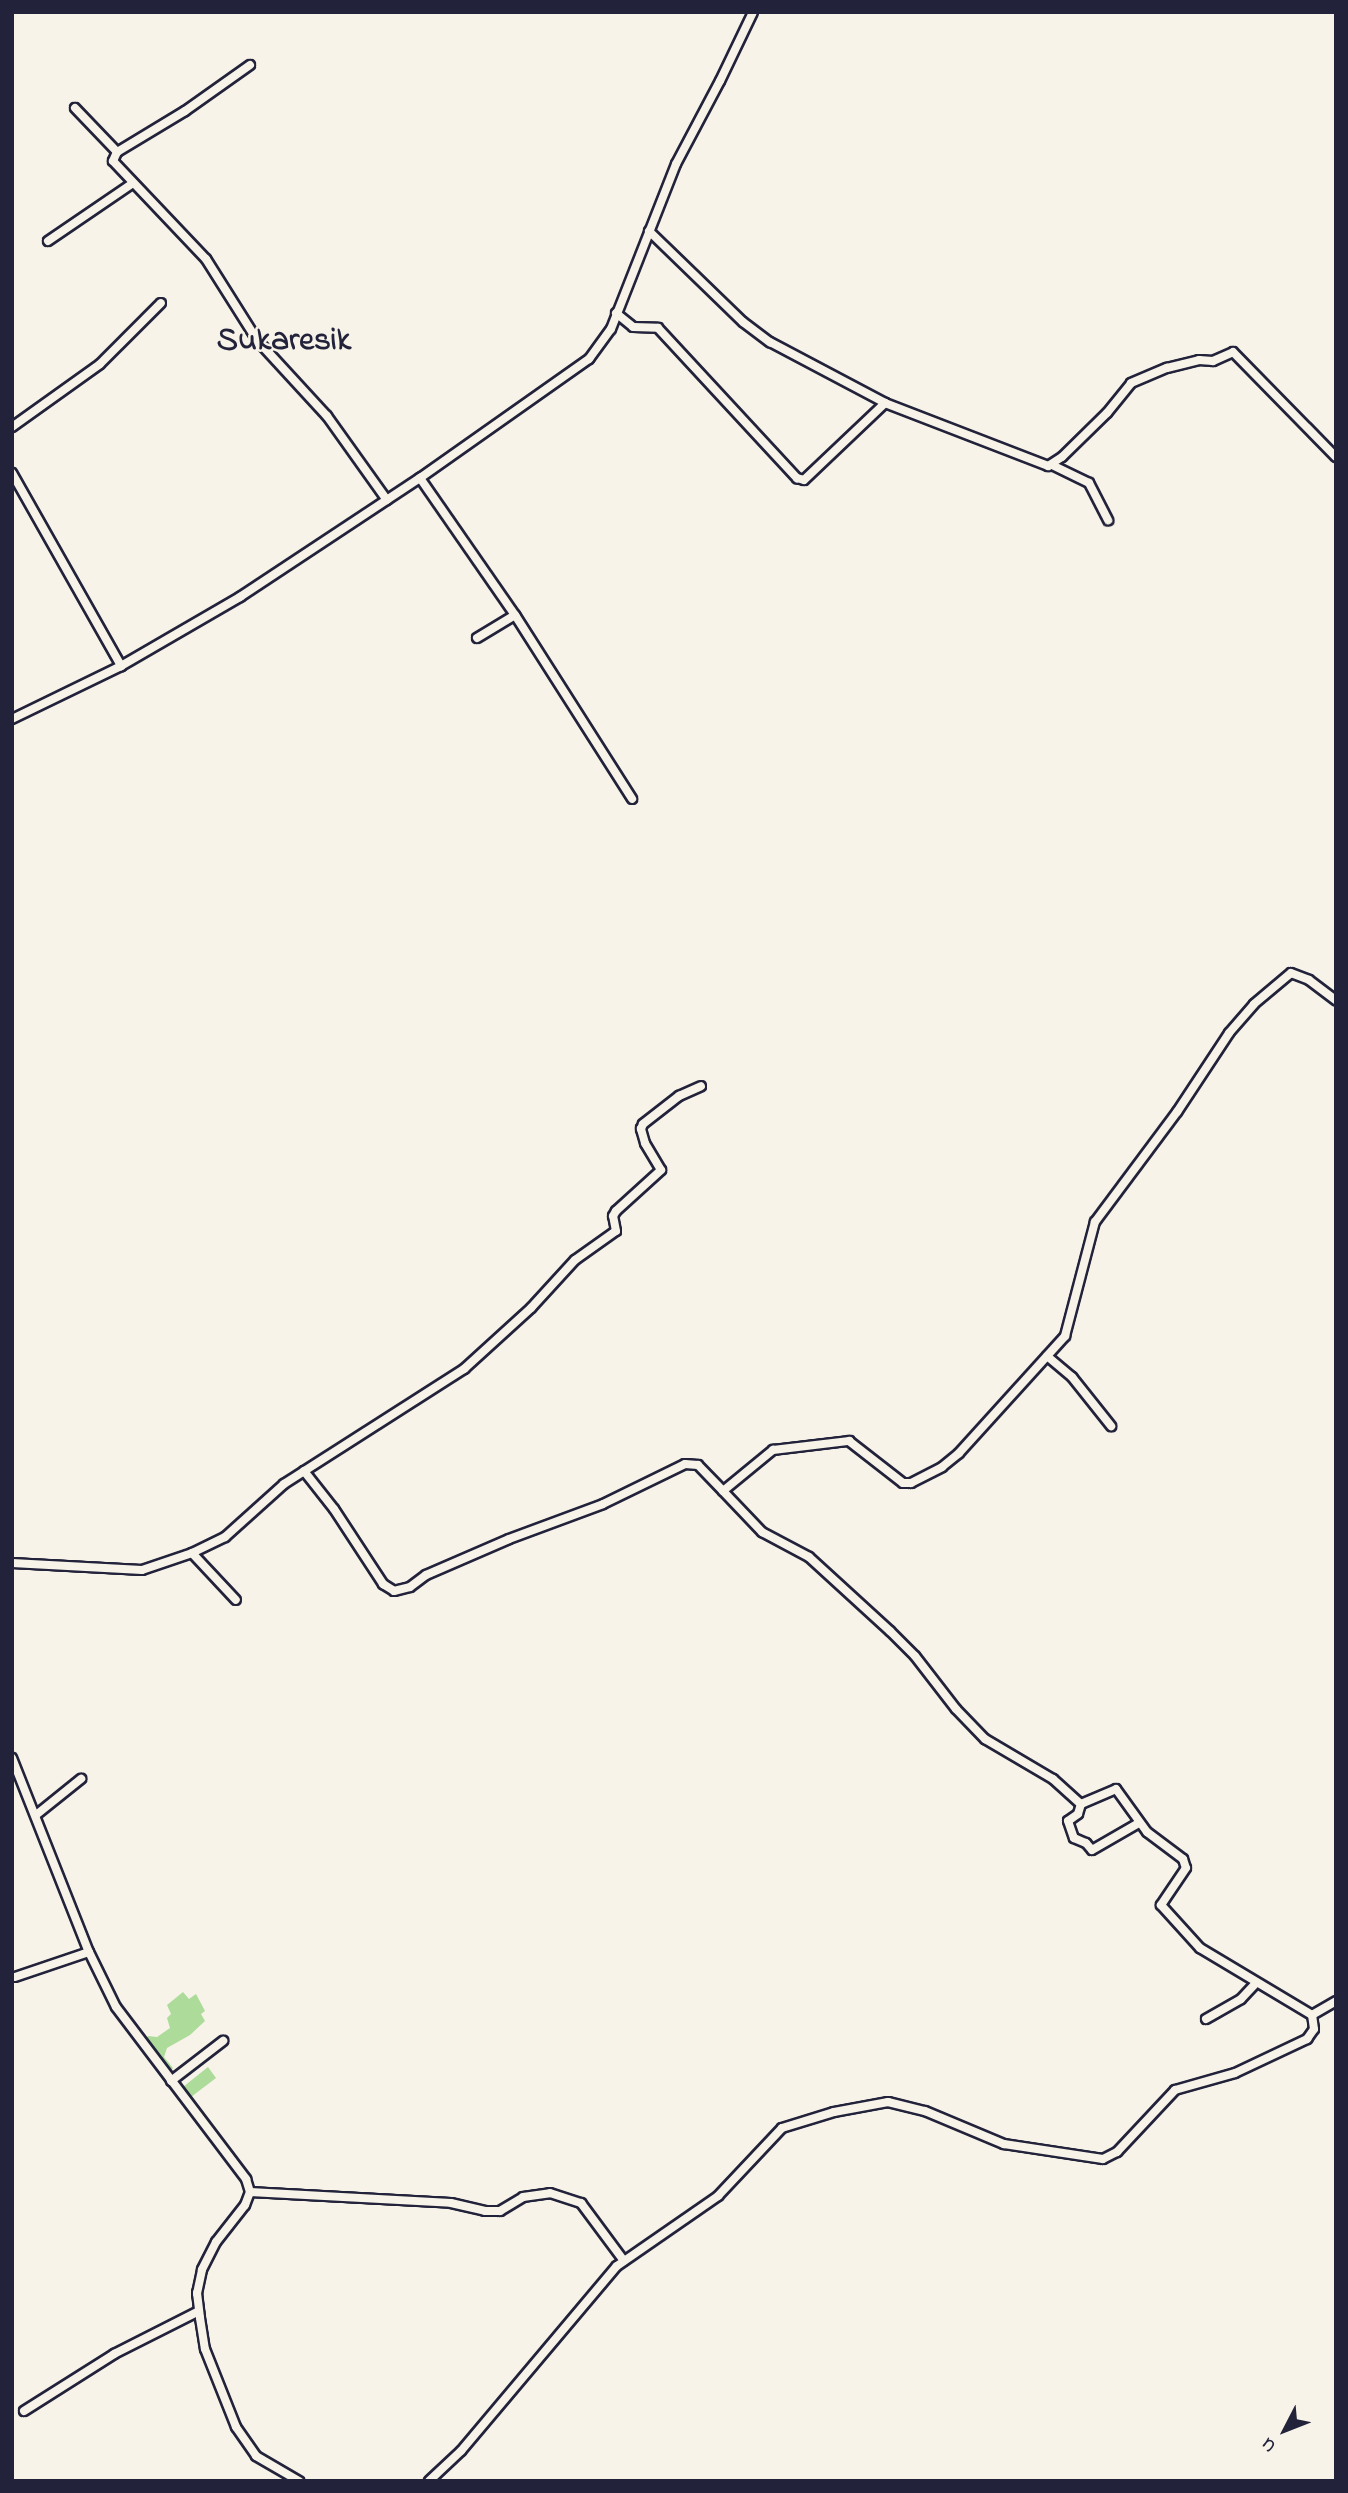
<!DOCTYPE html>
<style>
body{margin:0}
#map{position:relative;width:1348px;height:2493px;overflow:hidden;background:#f7f3e8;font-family:"Indie Flower",sans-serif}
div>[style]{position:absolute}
.green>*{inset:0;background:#acdb9a}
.roads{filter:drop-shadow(2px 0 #22223b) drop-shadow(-2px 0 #22223b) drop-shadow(0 2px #22223b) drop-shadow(0 -2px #22223b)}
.street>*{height:8px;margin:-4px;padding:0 4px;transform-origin:4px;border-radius:4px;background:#f7f3e8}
span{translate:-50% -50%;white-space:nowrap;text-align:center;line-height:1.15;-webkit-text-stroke:5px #f7f3e8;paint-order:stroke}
.quarter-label{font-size:33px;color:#22223b;font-weight:700}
.frame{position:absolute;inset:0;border:14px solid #22223b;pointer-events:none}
.north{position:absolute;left:1250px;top:2395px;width:70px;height:70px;-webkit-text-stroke:5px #f7f3e8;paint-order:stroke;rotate:228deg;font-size:19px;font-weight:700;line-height:28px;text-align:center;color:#22223b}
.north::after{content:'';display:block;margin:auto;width:24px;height:32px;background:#22223b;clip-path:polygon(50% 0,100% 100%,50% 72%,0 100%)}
</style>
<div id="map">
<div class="green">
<div style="clip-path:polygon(183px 1992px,189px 1999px,196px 1994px,205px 2011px,201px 2014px,205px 2021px,190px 2035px,167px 2048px,164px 2057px,173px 2068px,168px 2074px,143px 2045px,148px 2036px,157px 2037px,170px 2028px,167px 2018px,171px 2014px,167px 2005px)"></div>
<div style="clip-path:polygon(208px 2067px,216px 2078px,191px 2097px,183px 2087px)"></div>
</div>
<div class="roads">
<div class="street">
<div style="left:250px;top:65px;width:80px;rotate:144.7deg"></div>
<div style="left:185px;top:111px;width:79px;rotate:148.9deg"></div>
<div style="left:117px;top:152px;width:10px;rotate:114deg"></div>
<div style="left:113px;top:161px;width:135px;rotate:46.5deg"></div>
<div style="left:206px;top:259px;width:96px;rotate:57.8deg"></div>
<div style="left:257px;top:340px;width:103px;rotate:47.4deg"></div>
<div style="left:327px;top:416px;width:103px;rotate:54.5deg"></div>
<div style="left:75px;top:108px;width:61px;rotate:46.3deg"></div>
<div style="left:649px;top:231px;width:131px;rotate:44.1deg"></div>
<div style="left:743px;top:322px;width:34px;rotate:37deg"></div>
<div style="left:770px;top:342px;width:130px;rotate:27.9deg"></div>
<div style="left:885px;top:403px;width:175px;rotate:21.1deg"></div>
<div style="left:1048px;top:466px;width:17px;rotate:-33deg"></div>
<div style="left:1062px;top:457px;width:63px;rotate:-44.4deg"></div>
<div style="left:1107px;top:413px;width:38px;rotate:-51deg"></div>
<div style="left:1131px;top:383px;width:39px;rotate:-23deg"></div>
<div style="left:1167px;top:368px;width:33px;rotate:-14deg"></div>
<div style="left:1199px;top:360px;width:14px;rotate:4deg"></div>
<div style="left:1213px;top:361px;width:22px;rotate:-24deg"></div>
<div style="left:1233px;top:352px;width:147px;rotate:45.6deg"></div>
<div style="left:48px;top:241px;width:103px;rotate:-34.3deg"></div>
<div style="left:616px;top:313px;width:22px;rotate:39deg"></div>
<div style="left:633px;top:327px;width:25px;rotate:2deg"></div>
<div style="left:658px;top:328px;width:205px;rotate:47.2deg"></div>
<div style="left:797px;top:478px;width:7px;rotate:16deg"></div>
<div style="left:804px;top:480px;width:112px;rotate:-43.5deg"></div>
<div style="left:12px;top:427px;width:108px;rotate:-35.6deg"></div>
<div style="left:100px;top:364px;width:86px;rotate:-45deg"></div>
<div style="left:1052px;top:465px;width:41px;rotate:25.9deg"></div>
<div style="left:1089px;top:483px;width:42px;rotate:62.8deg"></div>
<div style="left:12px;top:473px;width:222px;rotate:60.5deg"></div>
<div style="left:420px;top:478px;width:167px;rotate:55.3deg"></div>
<div style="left:515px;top:615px;width:218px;rotate:57.5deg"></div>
<div style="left:477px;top:638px;width:44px;rotate:-31.2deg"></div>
<div style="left:12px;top:719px;width:121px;rotate:-25.9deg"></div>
<div style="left:121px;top:666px;width:138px;rotate:-30.1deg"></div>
<div style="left:240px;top:597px;width:216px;rotate:-33.5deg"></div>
<div style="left:420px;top:478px;width:207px;rotate:-35.2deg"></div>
<div style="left:589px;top:359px;width:37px;rotate:-54deg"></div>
<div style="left:611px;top:329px;width:177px;rotate:-68.5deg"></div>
<div style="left:676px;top:164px;width:94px;rotate:-62.1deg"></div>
<div style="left:720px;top:81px;width:76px;rotate:-64.4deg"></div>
<div style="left:1047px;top:1356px;width:33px;rotate:40deg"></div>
<div style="left:1072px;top:1377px;width:63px;rotate:51.5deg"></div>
<div style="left:304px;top:1471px;width:48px;rotate:51.7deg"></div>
<div style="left:334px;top:1509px;width:90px;rotate:56.8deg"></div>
<div style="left:383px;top:1584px;width:13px;rotate:32deg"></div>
<div style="left:394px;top:1591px;width:16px;rotate:-14deg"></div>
<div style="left:410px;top:1587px;width:20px;rotate:-37deg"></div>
<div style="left:426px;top:1575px;width:90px;rotate:-23.4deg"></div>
<div style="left:509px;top:1539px;width:100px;rotate:-20.4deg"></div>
<div style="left:603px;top:1504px;width:91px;rotate:-26deg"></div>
<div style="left:685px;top:1464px;width:13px;rotate:4deg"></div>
<div style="left:698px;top:1465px;width:36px;rotate:46deg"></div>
<div style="left:723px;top:1491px;width:65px;rotate:-39.4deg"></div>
<div style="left:773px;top:1450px;width:77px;rotate:-6.8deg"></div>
<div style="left:849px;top:1441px;width:68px;rotate:37.9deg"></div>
<div style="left:903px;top:1483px;width:8px"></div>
<div style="left:911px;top:1483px;width:35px;rotate:-27deg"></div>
<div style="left:942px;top:1467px;width:22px;rotate:-39deg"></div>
<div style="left:959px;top:1453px;width:158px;rotate:-47.8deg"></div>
<div style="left:1065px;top:1336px;width:118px;rotate:-75.3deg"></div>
<div style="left:1095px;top:1222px;width:137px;rotate:-53.3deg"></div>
<div style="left:1177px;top:1112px;width:95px;rotate:-56.6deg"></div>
<div style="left:1229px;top:1033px;width:38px;rotate:-49deg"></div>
<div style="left:1254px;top:1004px;width:48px;rotate:-40deg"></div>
<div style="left:1291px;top:973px;width:19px;rotate:21deg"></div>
<div style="left:1309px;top:980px;width:34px;rotate:37deg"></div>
<div style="left:723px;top:1491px;width:57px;rotate:46.4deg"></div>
<div style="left:762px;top:1532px;width:53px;rotate:28deg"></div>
<div style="left:809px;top:1557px;width:110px;rotate:42.4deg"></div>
<div style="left:890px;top:1631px;width:35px;rotate:45deg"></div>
<div style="left:915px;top:1656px;width:67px;rotate:52.3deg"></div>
<div style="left:956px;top:1709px;width:42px;rotate:46deg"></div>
<div style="left:985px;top:1739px;width:79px;rotate:30.5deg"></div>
<div style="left:1053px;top:1779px;width:38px;rotate:42deg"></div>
<div style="left:1081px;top:1804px;width:38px;rotate:-23deg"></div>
<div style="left:1116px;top:1789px;width:53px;rotate:54.2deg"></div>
<div style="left:1147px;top:1832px;width:45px;rotate:36.9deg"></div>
<div style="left:1183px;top:1859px;width:9px;rotate:72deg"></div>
<div style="left:1186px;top:1868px;width:45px;rotate:124deg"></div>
<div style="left:1161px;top:1905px;width:58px;rotate:47.8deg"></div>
<div style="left:1200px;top:1948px;width:131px;rotate:30.9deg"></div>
<div style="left:1312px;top:2015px;width:28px;rotate:-30deg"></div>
<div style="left:192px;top:1553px;width:64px;rotate:46.9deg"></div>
<div style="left:12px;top:1563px;width:130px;rotate:3.1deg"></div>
<div style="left:142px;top:1570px;width:53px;rotate:-18.8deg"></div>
<div style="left:192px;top:1553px;width:37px;rotate:-26deg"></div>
<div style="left:225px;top:1537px;width:79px;rotate:-41.9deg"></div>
<div style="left:284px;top:1484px;width:214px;rotate:-32.6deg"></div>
<div style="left:464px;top:1369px;width:91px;rotate:-42.3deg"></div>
<div style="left:531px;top:1308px;width:65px;rotate:-47.5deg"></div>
<div style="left:575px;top:1260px;width:50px;rotate:-35.3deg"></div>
<div style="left:616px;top:1231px;width:15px;rotate:-101deg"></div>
<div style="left:613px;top:1216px;width:6px;rotate:-59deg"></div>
<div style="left:616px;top:1211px;width:61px;rotate:-42.3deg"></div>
<div style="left:661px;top:1170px;width:31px;rotate:-121deg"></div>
<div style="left:645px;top:1143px;width:15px;rotate:-106deg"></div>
<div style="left:641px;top:1129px;width:5px;rotate:-68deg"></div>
<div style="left:643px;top:1124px;width:46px;rotate:-37.9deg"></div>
<div style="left:679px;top:1096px;width:24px;rotate:-24deg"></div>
<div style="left:12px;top:1758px;width:209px;rotate:68.4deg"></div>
<div style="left:89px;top:1952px;width:61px;rotate:63.9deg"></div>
<div style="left:116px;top:2007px;width:216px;rotate:52.9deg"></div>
<div style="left:246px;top:2179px;width:14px;rotate:73deg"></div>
<div style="left:250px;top:2192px;width:14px;rotate:111deg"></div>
<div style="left:245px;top:2205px;width:47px;rotate:128.1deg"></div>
<div style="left:216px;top:2242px;width:31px;rotate:117deg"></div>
<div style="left:202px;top:2270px;width:24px;rotate:102deg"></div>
<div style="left:197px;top:2293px;width:25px;rotate:83deg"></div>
<div style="left:200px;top:2318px;width:31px;rotate:81deg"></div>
<div style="left:205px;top:2349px;width:84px;rotate:68.3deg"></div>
<div style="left:236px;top:2427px;width:35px;rotate:55deg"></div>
<div style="left:256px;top:2456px;width:50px;rotate:30.2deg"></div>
<div style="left:1081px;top:1804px;width:10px;rotate:107deg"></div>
<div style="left:1078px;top:1814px;width:12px;rotate:145deg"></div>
<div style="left:1068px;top:1821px;width:18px;rotate:71deg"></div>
<div style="left:1074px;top:1838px;width:13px;rotate:23deg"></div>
<div style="left:1086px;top:1843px;width:9px;rotate:49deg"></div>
<div style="left:1092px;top:1850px;width:54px;rotate:-29.9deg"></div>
<div style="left:36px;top:1815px;width:58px;rotate:-38.7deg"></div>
<div style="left:15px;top:1977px;width:78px;rotate:-18.7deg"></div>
<div style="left:1206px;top:2019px;width:40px;rotate:-29.7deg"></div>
<div style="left:1241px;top:1999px;width:22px;rotate:-47deg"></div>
<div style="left:171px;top:2081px;width:66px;rotate:-37.6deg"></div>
<div style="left:250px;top:2192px;width:201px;rotate:3.1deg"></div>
<div style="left:451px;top:2203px;width:35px;rotate:13deg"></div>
<div style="left:485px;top:2211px;width:15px"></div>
<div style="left:500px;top:2211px;width:27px;rotate:-31deg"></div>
<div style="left:523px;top:2197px;width:27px;rotate:-8deg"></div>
<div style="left:550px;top:2193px;width:33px;rotate:18deg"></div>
<div style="left:581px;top:2203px;width:72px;rotate:53.4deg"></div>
<div style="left:24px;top:2411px;width:107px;rotate:-32.3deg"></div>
<div style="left:114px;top:2354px;width:95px;rotate:-26.8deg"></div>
<div style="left:429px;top:2481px;width:44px;rotate:-43.2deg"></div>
<div style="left:461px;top:2451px;width:242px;rotate:-49.9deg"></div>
<div style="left:617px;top:2266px;width:123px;rotate:-34.7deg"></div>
<div style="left:718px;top:2196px;width:93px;rotate:-46.7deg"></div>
<div style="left:782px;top:2128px;width:54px;rotate:-17.1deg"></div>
<div style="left:834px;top:2112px;width:55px;rotate:-10.5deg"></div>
<div style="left:888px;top:2102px;width:38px;rotate:14deg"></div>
<div style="left:925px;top:2111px;width:86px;rotate:22.7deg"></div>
<div style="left:1004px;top:2144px;width:100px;rotate:8.6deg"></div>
<div style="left:1103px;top:2159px;width:16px;rotate:-27deg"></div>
<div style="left:1117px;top:2152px;width:85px;rotate:-46.9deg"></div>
<div style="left:1175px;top:2090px;width:62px;rotate:-15.8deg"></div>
<div style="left:1235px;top:2073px;width:80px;rotate:-25.3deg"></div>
<div style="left:1307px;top:2039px;width:12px;rotate:-55deg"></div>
<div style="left:1314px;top:2029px;width:14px;rotate:-98deg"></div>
</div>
</div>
<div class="quarter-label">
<span style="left:284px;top:342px">Sukaresik</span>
</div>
<div class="frame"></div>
<div class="north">U</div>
</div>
